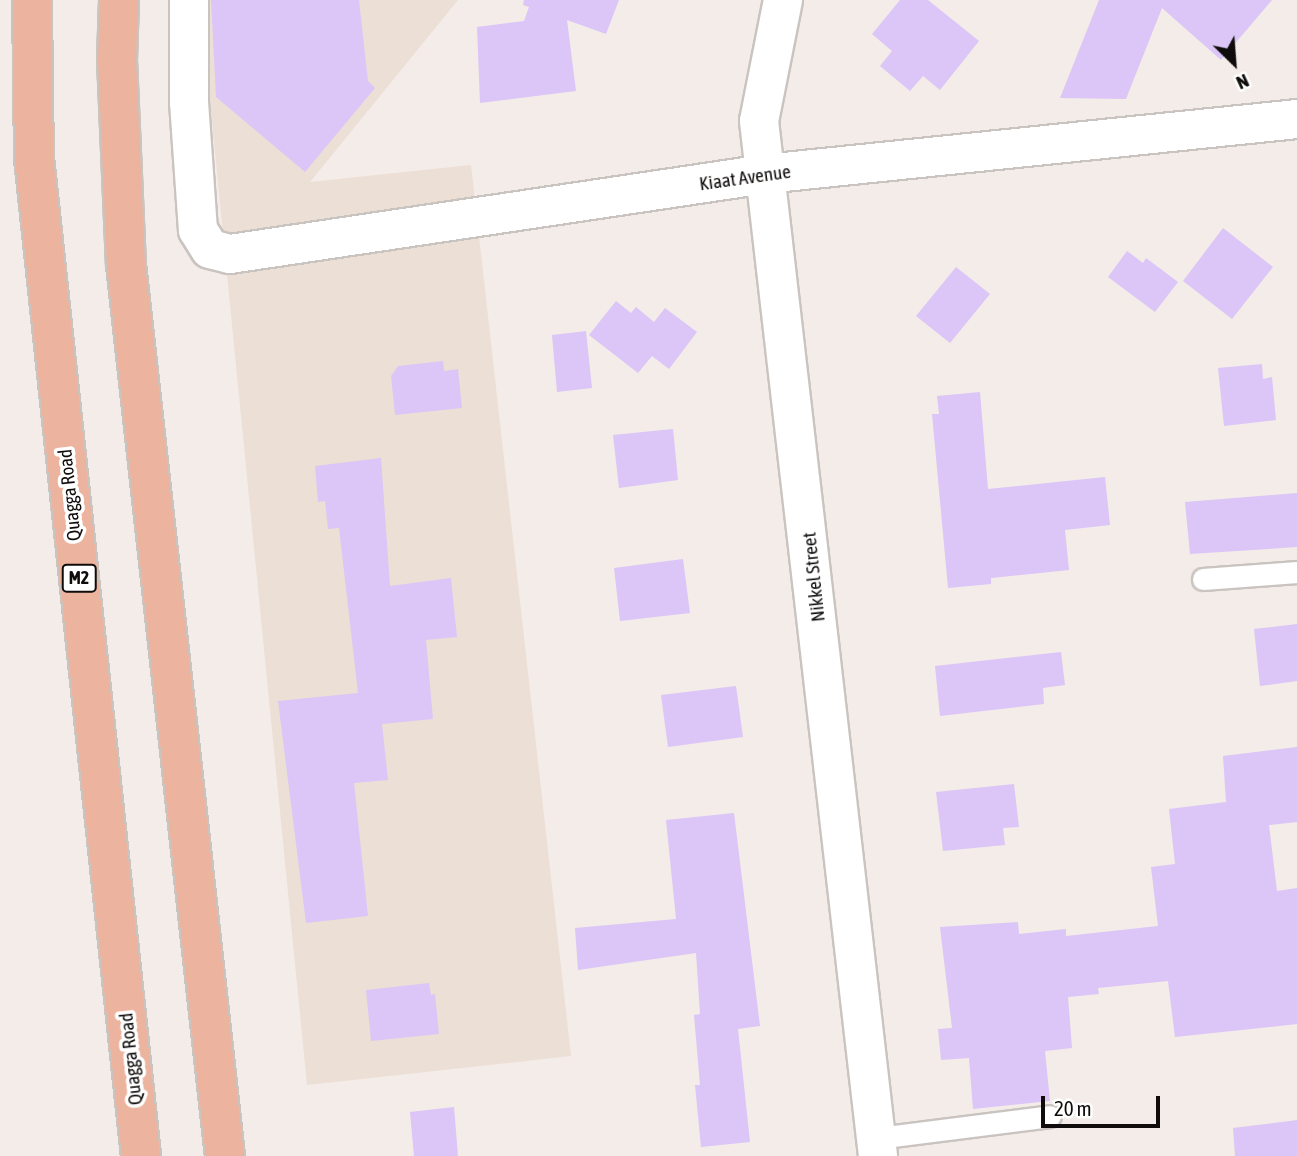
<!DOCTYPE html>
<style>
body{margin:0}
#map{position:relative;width:1297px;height:1156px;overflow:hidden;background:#f3ece8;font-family:"Asap Condensed",sans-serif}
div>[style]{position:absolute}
.built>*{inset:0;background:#ecdfd6}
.building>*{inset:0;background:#dcc5f7}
.roads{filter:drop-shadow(2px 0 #cac4c0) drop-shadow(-2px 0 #cac4c0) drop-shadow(0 2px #cac4c0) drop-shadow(0 -2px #cac4c0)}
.lane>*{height:21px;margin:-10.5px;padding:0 10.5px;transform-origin:10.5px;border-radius:10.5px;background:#fff}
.street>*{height:38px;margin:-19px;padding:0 19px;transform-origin:19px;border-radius:19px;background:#fff}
.primary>*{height:38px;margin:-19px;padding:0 19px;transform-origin:19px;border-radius:19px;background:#ecb39e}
span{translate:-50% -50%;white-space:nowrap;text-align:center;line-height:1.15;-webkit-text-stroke:7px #fff;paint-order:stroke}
.shield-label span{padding:2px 5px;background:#fff;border:2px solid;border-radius:5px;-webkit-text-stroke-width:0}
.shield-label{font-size:18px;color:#0f0c0b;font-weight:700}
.street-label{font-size:19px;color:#0f0c0b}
.north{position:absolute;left:1199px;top:28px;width:70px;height:70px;-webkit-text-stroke:5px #fff;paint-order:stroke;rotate:155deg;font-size:19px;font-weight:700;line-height:28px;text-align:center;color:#0f0c0b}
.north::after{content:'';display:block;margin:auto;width:24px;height:32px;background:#0f0c0b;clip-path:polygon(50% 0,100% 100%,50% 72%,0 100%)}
.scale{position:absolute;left:1041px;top:1096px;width:119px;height:32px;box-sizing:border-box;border:4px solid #0f0c0b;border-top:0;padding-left:9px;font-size:21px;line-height:24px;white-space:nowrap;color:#0f0c0b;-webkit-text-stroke:5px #fff;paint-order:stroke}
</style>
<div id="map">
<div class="built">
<div style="clip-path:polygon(200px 0,458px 0,310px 182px,471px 165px,571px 1056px,307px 1085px)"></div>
</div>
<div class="building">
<div style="clip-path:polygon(211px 0,359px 0,368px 81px,375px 88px,305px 172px,216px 97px)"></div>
<div style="clip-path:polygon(524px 0,619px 0,606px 34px,567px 20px,576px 91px,480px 103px,477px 27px,524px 21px,529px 7px,523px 5px)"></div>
<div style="clip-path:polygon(900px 0,928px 0,979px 41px,940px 90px,923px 76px,910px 91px,880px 66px,892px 51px,872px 34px)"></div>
<div style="clip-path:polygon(1099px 0,1272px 0,1221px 60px,1162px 8px,1126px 99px,1060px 98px)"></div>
<div style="clip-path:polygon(1223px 228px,1273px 267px,1232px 319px,1183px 281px)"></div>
<div style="clip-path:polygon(1127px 251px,1143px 263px,1146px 258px,1178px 282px,1155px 312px,1108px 277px)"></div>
<div style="clip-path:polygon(956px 267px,990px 294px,950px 343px,916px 316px)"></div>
<div style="clip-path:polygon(616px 301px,631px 313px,636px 307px,654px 322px,665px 308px,697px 332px,669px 369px,652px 356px,638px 373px,589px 335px)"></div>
<div style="clip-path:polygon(586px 331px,592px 388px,557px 392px,552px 335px)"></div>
<div style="clip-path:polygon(443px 361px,444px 371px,458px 369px,462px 408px,395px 415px,391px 376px,398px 366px)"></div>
<div style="clip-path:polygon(1262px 364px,1263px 379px,1272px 377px,1276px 420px,1224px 426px,1218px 368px)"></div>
<div style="clip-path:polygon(980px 392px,988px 489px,1105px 477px,1110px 525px,1065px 530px,1069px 570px,991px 578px,991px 584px,948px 588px,932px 414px,939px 414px,937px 396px)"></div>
<div style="clip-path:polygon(673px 429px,678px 480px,619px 488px,613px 435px)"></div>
<div style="clip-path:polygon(381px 458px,390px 586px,451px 578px,457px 637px,426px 640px,433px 719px,382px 724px,388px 780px,354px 783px,368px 916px,306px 923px,278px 701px,358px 693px,339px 528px,328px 529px,325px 501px,318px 502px,315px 466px)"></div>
<div style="clip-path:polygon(1297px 493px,1297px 547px,1190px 554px,1185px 502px)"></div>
<div style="clip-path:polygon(683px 559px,690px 613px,620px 621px,614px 568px)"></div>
<div style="clip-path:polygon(1297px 624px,1297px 681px,1260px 686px,1254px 629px)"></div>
<div style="clip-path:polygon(1061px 652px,1065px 685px,1043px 688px,1044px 704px,940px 716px,935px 666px)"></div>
<div style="clip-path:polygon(736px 686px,743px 737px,668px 747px,661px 695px)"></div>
<div style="clip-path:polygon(1297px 747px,1297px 822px,1269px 825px,1277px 891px,1297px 888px,1297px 1024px,1175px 1037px,1168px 981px,1098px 988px,1099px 994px,1068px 997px,1072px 1048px,1045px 1051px,1050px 1101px,973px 1109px,969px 1058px,941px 1060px,938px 1029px,952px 1028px,940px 927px,1018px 922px,1019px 934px,1066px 929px,1066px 936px,1158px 926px,1151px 867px,1175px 864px,1169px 809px,1226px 802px,1223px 756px)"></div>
<div style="clip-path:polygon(1014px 784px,1019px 827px,1003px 828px,1005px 845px,943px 851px,936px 792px)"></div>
<div style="clip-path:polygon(734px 813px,760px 1026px,738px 1029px,750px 1142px,701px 1147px,695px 1085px,700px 1085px,694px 1015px,700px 1014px,696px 953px,578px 970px,575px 928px,676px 919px,666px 820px)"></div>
<div style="clip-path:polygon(429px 983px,431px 995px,435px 994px,439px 1034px,371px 1041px,366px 990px)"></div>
<div style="clip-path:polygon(454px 1107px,458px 1156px,414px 1156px,410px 1112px)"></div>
<div style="clip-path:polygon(1297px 1120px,1297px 1156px,1235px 1156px,1233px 1128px)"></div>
</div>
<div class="roads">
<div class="lane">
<div style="left:1203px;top:579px;width:94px;rotate:-4.3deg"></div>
<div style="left:877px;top:1138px;width:174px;rotate:-7.2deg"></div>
</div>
<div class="street">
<div style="left:189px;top:0;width:102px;rotate:90deg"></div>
<div style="left:189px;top:102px;width:128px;rotate:86deg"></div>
<div style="left:198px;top:230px;width:22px;rotate:58deg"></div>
<div style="left:210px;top:249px;width:21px;rotate:14deg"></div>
<div style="left:230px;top:254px;width:541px;rotate:-8.5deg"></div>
<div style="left:765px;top:174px;width:535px;rotate:-5.9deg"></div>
<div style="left:783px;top:0;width:123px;rotate:101.2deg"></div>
<div style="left:759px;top:121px;width:1042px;rotate:83.44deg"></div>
</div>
<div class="primary">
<div style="left:32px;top:0;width:158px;rotate:89.3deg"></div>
<div style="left:34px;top:158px;width:1004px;rotate:83.88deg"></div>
<div style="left:119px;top:0;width:60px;rotate:91.9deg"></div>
<div style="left:117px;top:60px;width:204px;rotate:87.5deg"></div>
<div style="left:126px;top:264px;width:897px;rotate:83.67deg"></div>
</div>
</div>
<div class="shield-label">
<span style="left:79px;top:578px">M2</span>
</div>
<div class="street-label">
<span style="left:745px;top:178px;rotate:-8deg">Kiaat Avenue</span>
<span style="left:70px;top:495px;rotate:-96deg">Quagga Road</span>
<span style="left:814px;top:577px;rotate:-96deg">Nikkel Street</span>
<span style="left:131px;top:1059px;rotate:-96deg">Quagga Road</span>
</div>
<div class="north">N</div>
<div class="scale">20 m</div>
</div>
